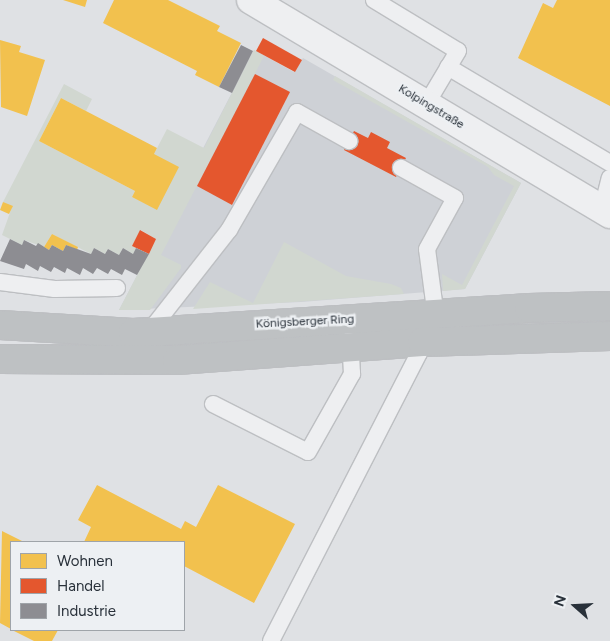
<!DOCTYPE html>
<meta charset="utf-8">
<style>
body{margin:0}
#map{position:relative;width:610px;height:641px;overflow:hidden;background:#dfe1e4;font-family:Figtree,sans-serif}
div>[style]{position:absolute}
.built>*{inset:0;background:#ced1d6}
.green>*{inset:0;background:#d1d7d0}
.homes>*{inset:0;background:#f2c14e}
.shops>*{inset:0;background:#e4572e}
.industry>*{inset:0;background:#8d8d92}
.roads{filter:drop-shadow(1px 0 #bdbfc2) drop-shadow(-1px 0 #bdbfc2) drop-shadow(0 1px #bdbfc2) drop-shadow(0 -1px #bdbfc2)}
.lane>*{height:16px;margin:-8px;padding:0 8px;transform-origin:8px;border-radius:8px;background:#eeeff1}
.street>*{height:28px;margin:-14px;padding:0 14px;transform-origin:14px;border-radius:14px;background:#eeeff1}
.secondary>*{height:28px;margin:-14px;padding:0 14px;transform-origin:14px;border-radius:14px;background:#bec1c3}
span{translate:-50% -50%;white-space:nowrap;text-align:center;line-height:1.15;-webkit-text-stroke:5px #edf0f3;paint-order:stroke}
.street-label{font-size:12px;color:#29313a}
.legend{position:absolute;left:10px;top:541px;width:175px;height:90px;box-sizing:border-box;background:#edf0f3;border:1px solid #9fa4a9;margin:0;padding:6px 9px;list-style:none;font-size:15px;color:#29313a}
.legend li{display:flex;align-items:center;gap:10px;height:25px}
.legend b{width:25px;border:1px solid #9fa4a9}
.north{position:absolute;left:550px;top:581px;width:50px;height:50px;-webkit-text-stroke:4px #edf0f3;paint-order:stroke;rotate:289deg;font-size:14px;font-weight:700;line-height:20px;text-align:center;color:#29313a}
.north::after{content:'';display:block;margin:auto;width:18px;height:22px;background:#29313a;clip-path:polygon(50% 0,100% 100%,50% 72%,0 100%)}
</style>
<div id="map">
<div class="built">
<div style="clip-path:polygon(254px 50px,294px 72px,303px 58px,521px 183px,465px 289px,301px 302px,119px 310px)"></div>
</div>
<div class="green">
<div style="clip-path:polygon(254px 50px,264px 56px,161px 255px,181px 265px,181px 268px,150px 310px,119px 310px,156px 239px,141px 230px,132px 246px,136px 248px,133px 254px,123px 248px,119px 255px,108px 249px,105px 254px,94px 248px,91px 254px,52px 234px,44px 247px,24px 240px,22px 245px,2px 235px,12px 207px,3px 202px,64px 84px,92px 99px,86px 111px,61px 98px,39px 141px,135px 191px,132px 197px,157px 209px,154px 154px,167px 129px,204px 148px)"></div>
<div style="clip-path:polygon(335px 76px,521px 183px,465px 289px,443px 291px,442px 274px,462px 285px,514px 186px,494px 175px,488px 167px,333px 80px)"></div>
<div style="clip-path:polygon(284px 242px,346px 276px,391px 284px,401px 288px,404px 294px,193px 309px,210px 282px,253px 303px)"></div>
</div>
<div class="homes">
<div style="clip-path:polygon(63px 0,87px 0,85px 7px)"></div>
<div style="clip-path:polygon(114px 0,168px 0,220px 26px,217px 31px,241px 43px,219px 87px,195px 75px,197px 71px,103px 23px)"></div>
<div style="clip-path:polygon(557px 0,610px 0,610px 106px,518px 58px,543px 3px,553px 8px)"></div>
<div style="clip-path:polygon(0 40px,21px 46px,19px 52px,45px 60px,27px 116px,1px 107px)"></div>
<div style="clip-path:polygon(61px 98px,157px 148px,154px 154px,179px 167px,157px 210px,132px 197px,135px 191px,39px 141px)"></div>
<div style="clip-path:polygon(3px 202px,13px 206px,9px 214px,0 210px)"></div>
<div style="clip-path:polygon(52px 234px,78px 247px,77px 250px,66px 245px,63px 251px,52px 245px,49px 250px,44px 247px)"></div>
<div style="clip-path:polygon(97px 485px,181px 529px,185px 521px,196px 527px,218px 485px,295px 524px,254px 603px,184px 566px,184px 542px,84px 542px,91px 527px,78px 520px)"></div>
<div style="clip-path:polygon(2px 531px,24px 542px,11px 542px,11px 629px,0 623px)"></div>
<div style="clip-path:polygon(12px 630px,58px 630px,52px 641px,34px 641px)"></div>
</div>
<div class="shops">
<div style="clip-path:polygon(263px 38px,302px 60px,295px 72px,256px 51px)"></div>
<div style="clip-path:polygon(255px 74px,290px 92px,232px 205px,197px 186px)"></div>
<div style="clip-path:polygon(354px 131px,368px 138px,371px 132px,390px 142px,387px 148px,406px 158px,396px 177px,344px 150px)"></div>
<div style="clip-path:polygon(140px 230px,156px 239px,149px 254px,132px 246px)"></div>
</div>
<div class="industry">
<div style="clip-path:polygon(241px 45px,253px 51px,232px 93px,219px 87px)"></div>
<div style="clip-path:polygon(10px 239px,22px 245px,24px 240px,36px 246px,38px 243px,49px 250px,52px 245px,63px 251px,66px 245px,91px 254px,94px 248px,105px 254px,108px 249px,119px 255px,123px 248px,133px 254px,136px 248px,149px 254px,137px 275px,125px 269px,122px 275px,111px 269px,108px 274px,97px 268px,93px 274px,83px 268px,80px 275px,67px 268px,65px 273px,54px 267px,51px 272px,40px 266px,38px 271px,26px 264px,24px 269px,0 261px)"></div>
</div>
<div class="roads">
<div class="lane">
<div style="left:374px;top:0;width:98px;rotate:31.3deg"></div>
<div style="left:458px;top:51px;width:63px;rotate:120.7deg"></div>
<div style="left:448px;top:67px;width:188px;rotate:30.7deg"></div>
<div style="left:602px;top:209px;width:32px;rotate:-76deg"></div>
<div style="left:0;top:282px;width:55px;rotate:7.3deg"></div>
<div style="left:55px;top:289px;width:62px;rotate:-0.9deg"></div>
<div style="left:149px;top:332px;width:130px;rotate:-51.9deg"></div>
<div style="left:229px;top:230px;width:136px;rotate:-60deg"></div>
<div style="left:297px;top:112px;width:60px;rotate:29.1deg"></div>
<div style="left:213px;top:404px;width:106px;rotate:26.8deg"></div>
<div style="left:308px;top:452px;width:90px;rotate:-60.6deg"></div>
<div style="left:352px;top:374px;width:35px;rotate:-93deg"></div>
<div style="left:271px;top:641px;width:324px;rotate:-62.8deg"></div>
<div style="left:419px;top:353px;width:41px;rotate:-72.9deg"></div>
<div style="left:431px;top:314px;width:12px;rotate:-76deg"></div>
<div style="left:434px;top:302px;width:53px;rotate:-97.5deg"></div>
<div style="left:427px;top:249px;width:58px;rotate:-61.2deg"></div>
<div style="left:455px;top:198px;width:62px;rotate:-150.9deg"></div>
</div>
<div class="street">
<div style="left:251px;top:0;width:418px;rotate:30.8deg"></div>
</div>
<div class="secondary">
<div style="left:0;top:325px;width:133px;rotate:3.4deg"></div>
<div style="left:133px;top:333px;width:397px;rotate:-3.6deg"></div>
<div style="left:529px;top:308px;width:81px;rotate:-1.4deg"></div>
<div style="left:0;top:359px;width:177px;rotate:0.3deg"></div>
<div style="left:177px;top:360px;width:246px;rotate:-4.2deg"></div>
<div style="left:422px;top:342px;width:188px;rotate:-1.8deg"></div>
</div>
</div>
<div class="street-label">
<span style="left:431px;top:107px;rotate:31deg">Kolpingstraße</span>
<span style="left:305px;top:322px;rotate:-3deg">Königsberger Ring</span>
</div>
<ul class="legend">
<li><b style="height:14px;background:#f2c14e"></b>Wohnen</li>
<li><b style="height:14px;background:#e4572e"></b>Handel</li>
<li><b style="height:14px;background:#8d8d92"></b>Industrie</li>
</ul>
<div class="north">N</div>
</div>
